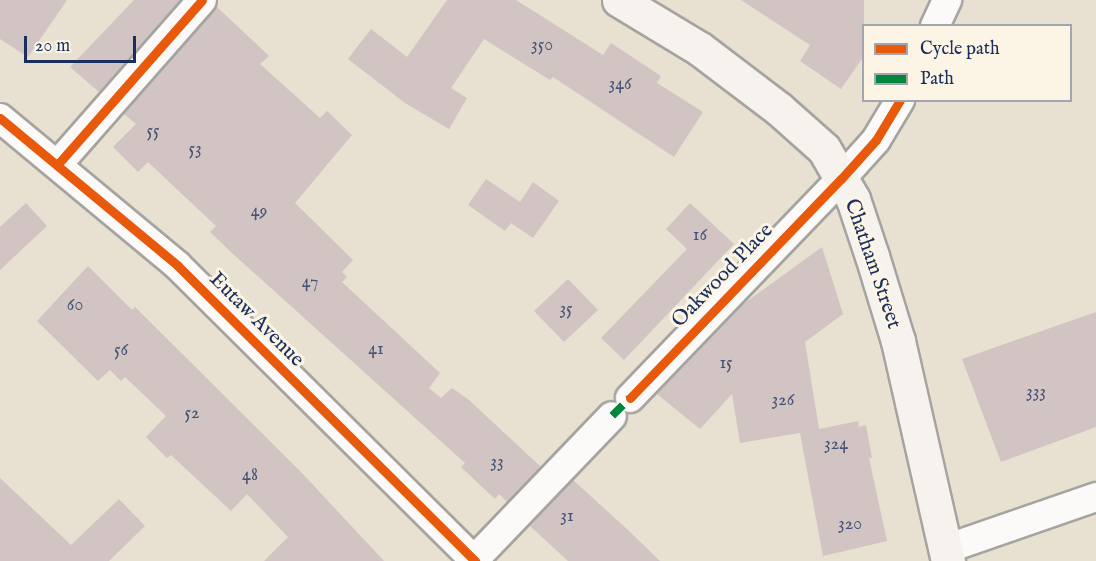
<!DOCTYPE html>
<style>
body{margin:0}
#map{position:relative;width:1096px;height:561px;overflow:hidden;background:#e8e0d0;font-family:"IM FELL English",serif}
div>[style]{position:absolute}
.building>*{inset:0;background:#d1c4c2}
.roads{filter:drop-shadow(2px 0 #a5a4a0) drop-shadow(-2px 0 #a5a4a0) drop-shadow(0 2px #a5a4a0) drop-shadow(0 -2px #a5a4a0)}
.street>*{height:28px;margin:-14px;padding:0 14px;transform-origin:14px;border-radius:14px;background:#fcfaf8}
.secondary>*{height:33px;margin:-16.5px;padding:0 16.5px;transform-origin:16.5px;border-radius:16.5px;background:#f6f2ed}
.quiet>*{height:8px;margin-top:-4px;transform-origin:0;background:repeating-linear-gradient(90deg,#00873e 0 15px,transparent 0 23px)}
.cycleway>*{height:9px;margin:-4.5px;padding:0 4.5px;transform-origin:4.5px;border-radius:4.5px;background:#e8590c}
span{translate:-50% -50%;white-space:nowrap;text-align:center;line-height:1.15;-webkit-text-stroke:6px #fcf5e5;paint-order:stroke}
.number-label{font-size:18px;color:#485477}
.number-label span{-webkit-text-stroke-width:0}
.street-label{font-size:21px;color:#1b2f5e}
.legend{position:absolute;left:862px;top:24px;width:210px;height:78px;box-sizing:border-box;background:#fcf5e5;border:2px solid #a2a6af;margin:0;padding:8px 10px;list-style:none;font-size:18px;color:#1b2f5e}
.legend li{display:flex;align-items:center;gap:12px;height:30px}
.legend b{width:30px;border:2px solid #a2a6af}
.scale{position:absolute;left:24px;top:36px;width:112px;height:27px;box-sizing:border-box;border:3px solid #1b2f5e;border-top:0;padding-left:8px;font-size:18px;line-height:21px;white-space:nowrap;color:#1b2f5e;-webkit-text-stroke:4px #fcf5e5;paint-order:stroke}
</style>
<div id="map">
<div class="building">
<div style="clip-path:polygon(0 0,67px 0,28px 57px,0 39px)"></div>
<div style="clip-path:polygon(134px 0,180px 0,99px 92px,70px 67px)"></div>
<div style="clip-path:polygon(447px 0,516px 0,603px 55px,611px 43px,661px 76px,657px 83px,703px 112px,674px 157px,553px 77px,550px 80px,484px 39px,451px 88px,467px 98px,449px 129px,405px 103px,348px 59px,371px 29px,407px 57px)"></div>
<div style="clip-path:polygon(741px 0,864px 0,864px 56px,841px 89px,800px 61px,810px 45px)"></div>
<div style="clip-path:polygon(217px 7px,269px 56px,260px 64px,320px 118px,327px 111px,352px 135px,295px 203px,353px 260px,342px 272px,347px 277px,342px 282px,440px 373px,429px 388px,441px 398px,452px 388px,469px 400px,541px 467px,507px 502px,499px 494px,495px 499px,461px 467px,465px 463px,232px 253px,210px 232px,216px 226px,148px 162px,138px 172px,113px 147px,136px 124px,124px 114px)"></div>
<div style="clip-path:polygon(486px 179px,520px 202px,533px 182px,559px 201px,533px 238px,511px 223px,505px 231px,468px 205px)"></div>
<div style="clip-path:polygon(26px 203px,47px 226px,0 270px,0 227px)"></div>
<div style="clip-path:polygon(690px 203px,734px 244px,624px 360px,601px 338px,687px 249px,666px 229px)"></div>
<div style="clip-path:polygon(822px 247px,843px 314px,805px 342px,819px 429px,858px 421px,859px 427px,866px 425px,872px 458px,869px 458px,887px 541px,823px 556px,800px 433px,740px 443px,732px 394px,700px 429px,657px 394px,742px 305px)"></div>
<div style="clip-path:polygon(88px 266px,132px 310px,135px 307px,300px 471px,384px 561px,264px 561px,288px 537px,247px 494px,231px 511px,171px 455px,167px 458px,146px 437px,166px 416px,125px 377px,121px 381px,110px 370px,98px 381px,37px 321px)"></div>
<div style="clip-path:polygon(568px 279px,598px 310px,564px 342px,534px 311px)"></div>
<div style="clip-path:polygon(1096px 312px,1096px 427px,1001px 462px,962px 359px)"></div>
<div style="clip-path:polygon(0 478px,71px 545px,119px 499px,145px 526px,109px 561px,0 561px)"></div>
<div style="clip-path:polygon(573px 480px,628px 530px,660px 561px,568px 561px,530px 526px)"></div>
</div>
<div class="roads">
<div class="street">
<div style="left:935px;top:26px;width:29px;rotate:-65deg"></div>
<div style="left:0;top:118px;width:231px;rotate:39.7deg"></div>
<div style="left:178px;top:266px;width:419px;rotate:44.8deg"></div>
<div style="left:58px;top:164px;width:218px;rotate:-48.7deg"></div>
<div style="left:630px;top:398px;width:304px;rotate:-46.1deg"></div>
<div style="left:841px;top:179px;width:52px;rotate:-48.1deg"></div>
<div style="left:876px;top:140px;width:47px;rotate:-59deg"></div>
<div style="left:946px;top:549px;width:159px;rotate:-19.1deg"></div>
<div style="left:474px;top:560px;width:199px;rotate:-46.2deg"></div>
</div>
<div class="secondary">
<div style="left:619px;top:0;width:95px;rotate:31.2deg"></div>
<div style="left:700px;top:49px;width:99px;rotate:37.2deg"></div>
<div style="left:779px;top:109px;width:60px;rotate:41.6deg"></div>
<div style="left:824px;top:149px;width:58px;rotate:59.9deg"></div>
<div style="left:853px;top:199px;width:60px;rotate:71.6deg"></div>
<div style="left:872px;top:256px;width:89px;rotate:73deg"></div>
<div style="left:898px;top:341px;width:226px;rotate:77.2deg"></div>
</div>
</div>
<div class="quiet">
<div style="left:612px;top:416px;width:25px;rotate:-45deg"></div>
</div>
<div class="cycleway">
<div style="left:0;top:118px;width:231px;rotate:39.7deg"></div>
<div style="left:178px;top:266px;width:419px;rotate:44.8deg"></div>
<div style="left:58px;top:164px;width:218px;rotate:-48.7deg"></div>
<div style="left:630px;top:398px;width:304px;rotate:-46.1deg"></div>
<div style="left:841px;top:179px;width:52px;rotate:-48.1deg"></div>
<div style="left:876px;top:140px;width:47px;rotate:-59deg"></div>
</div>
<div class="number-label">
<span style="left:542px;top:46px">350</span>
<span style="left:620px;top:85px">346</span>
<span style="left:153px;top:132px">55</span>
<span style="left:195px;top:150px">53</span>
<span style="left:259px;top:212px">49</span>
<span style="left:700px;top:236px">16</span>
<span style="left:310px;top:283px">47</span>
<span style="left:75px;top:306px">60</span>
<span style="left:566px;top:310px">35</span>
<span style="left:376px;top:350px">41</span>
<span style="left:121px;top:351px">56</span>
<span style="left:726px;top:364px">15</span>
<span style="left:1036px;top:393px">333</span>
<span style="left:783px;top:401px">326</span>
<span style="left:192px;top:414px">52</span>
<span style="left:836px;top:445px">324</span>
<span style="left:497px;top:463px">33</span>
<span style="left:250px;top:476px">48</span>
<span style="left:567px;top:517px">31</span>
<span style="left:850px;top:525px">320</span>
</div>
<div class="street-label">
<span style="left:872px;top:264px;rotate:71deg">Chatham Street</span>
<span style="left:723px;top:276px;rotate:-46deg">Oakwood Place</span>
<span style="left:256px;top:320px;rotate:45deg">Eutaw Avenue</span>
</div>
<ul class="legend">
<li><b style="height:8px;background:#e8590c"></b>Cycle path</li>
<li><b style="height:8px;background:#00873e"></b>Path</li>
</ul>
<div class="scale">20 m</div>
</div>
